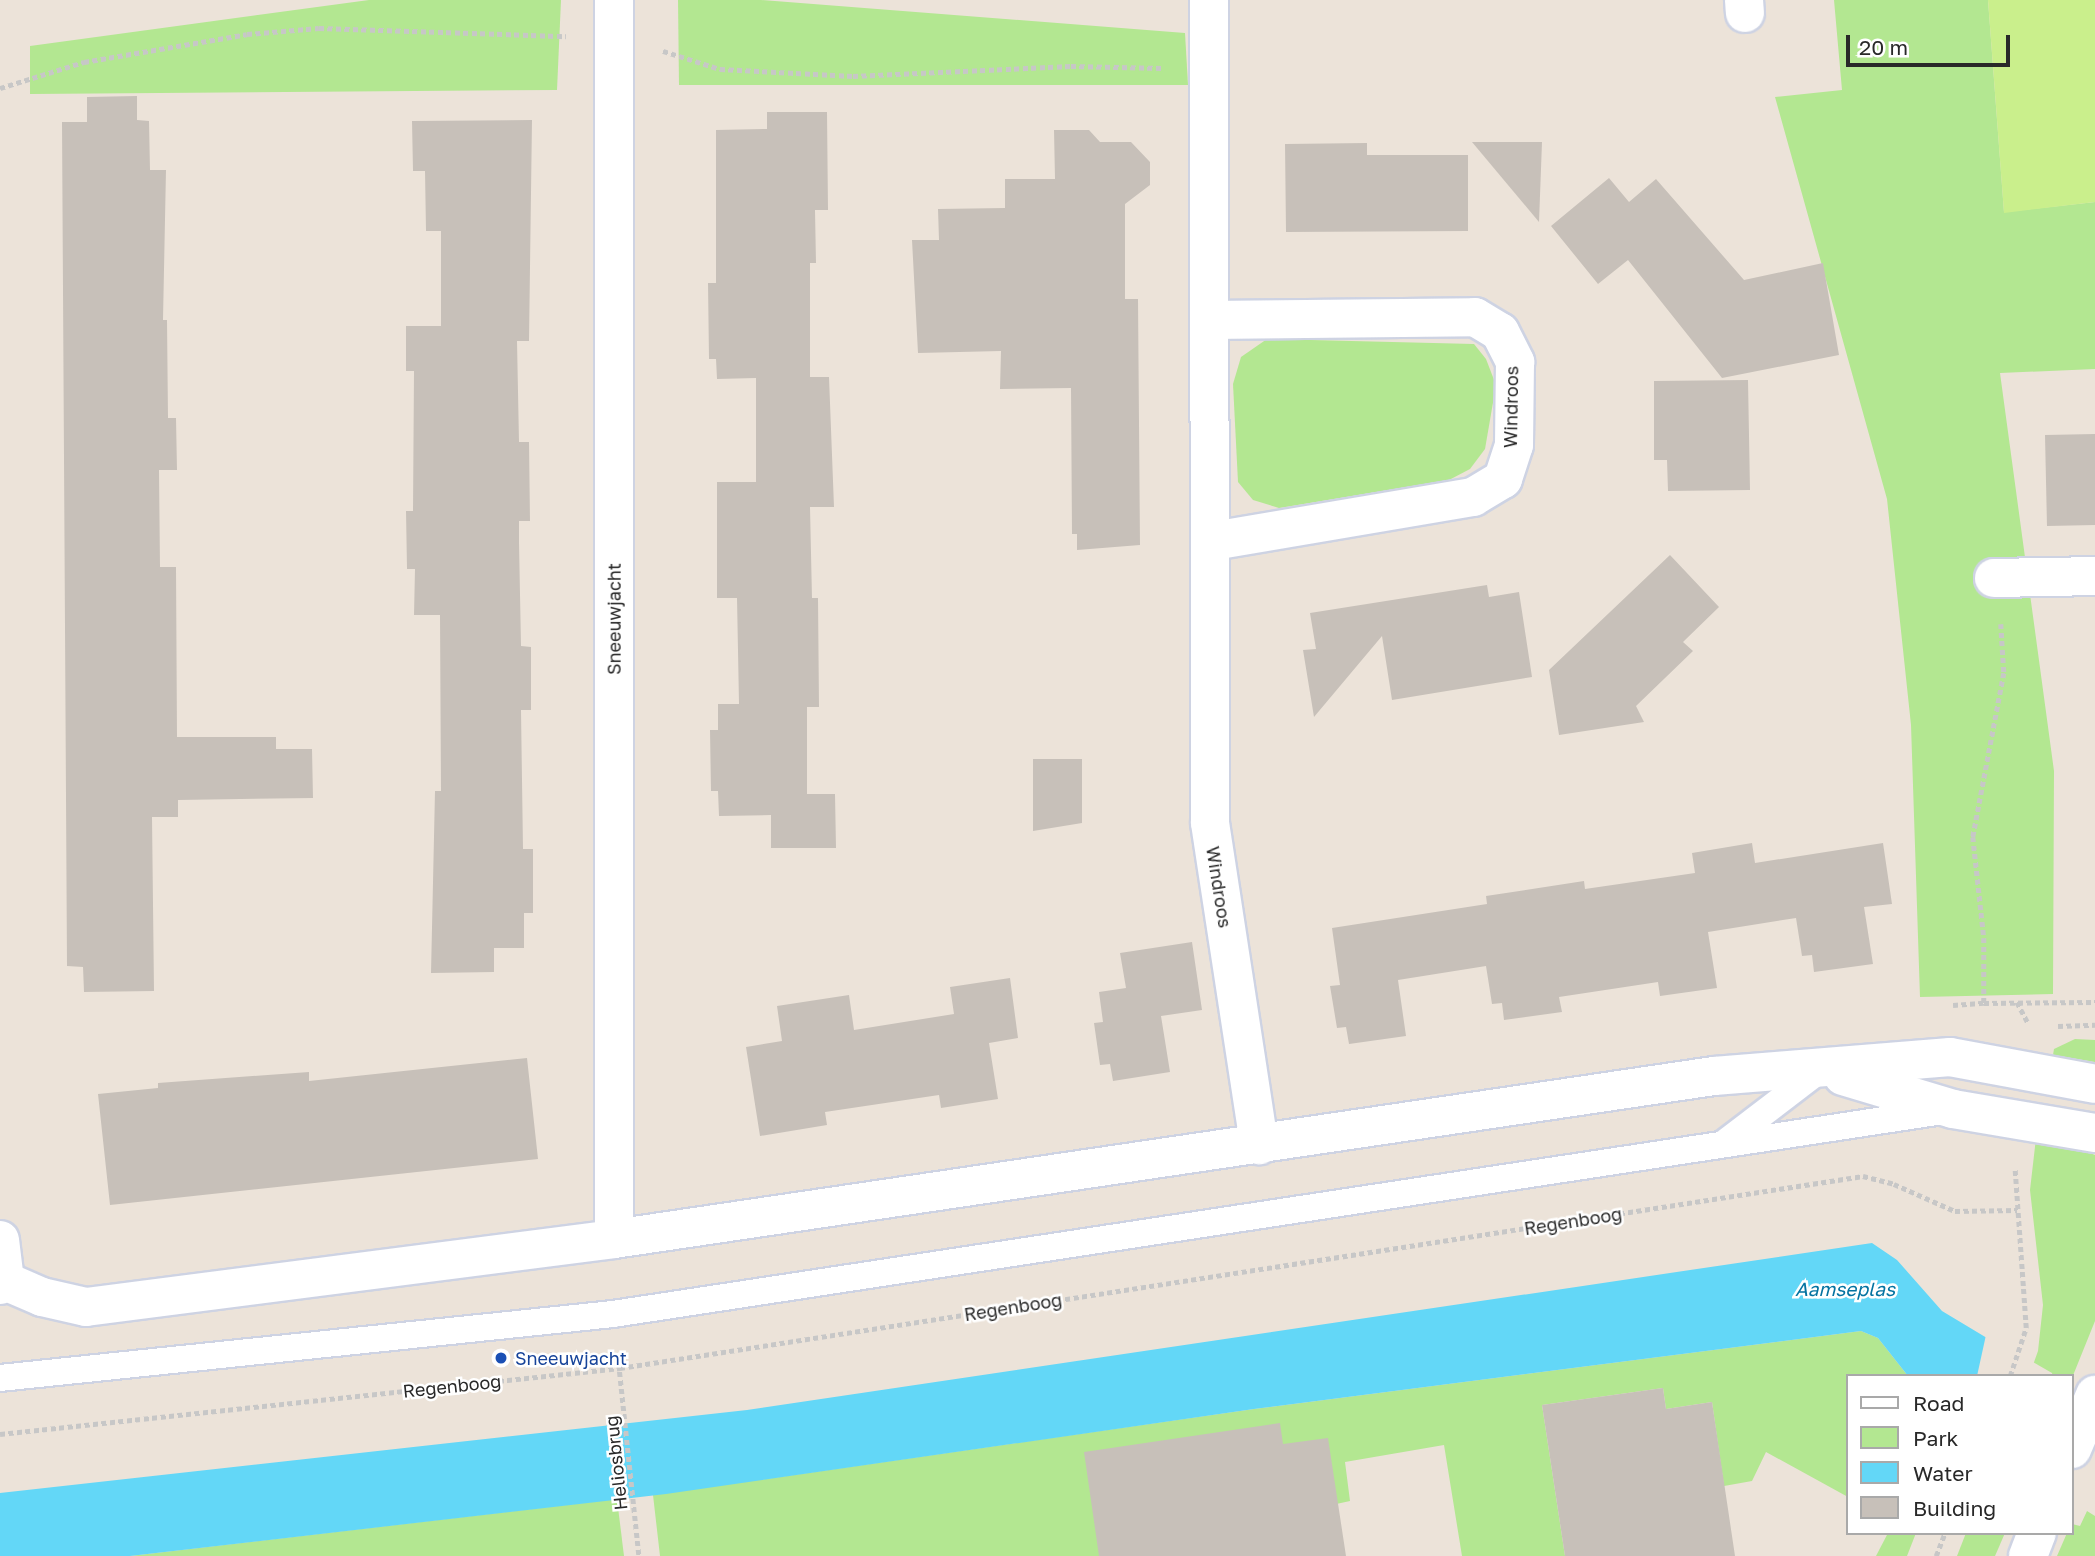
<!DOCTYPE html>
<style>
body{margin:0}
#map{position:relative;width:2095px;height:1556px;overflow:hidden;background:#ece3d9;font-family:"Golos Text",sans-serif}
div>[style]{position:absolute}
.green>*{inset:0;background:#b3e791}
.pitch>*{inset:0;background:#caef8c}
.water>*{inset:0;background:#63d7f7}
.pier>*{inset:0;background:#ece3d9}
.building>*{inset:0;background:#c7c0b9}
.path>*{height:4.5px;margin-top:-2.25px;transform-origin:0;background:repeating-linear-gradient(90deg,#c7c7c7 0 5px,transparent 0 8.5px)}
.roads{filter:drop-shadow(2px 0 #ced3e3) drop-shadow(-2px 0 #ced3e3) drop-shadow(0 2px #ced3e3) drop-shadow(0 -2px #ced3e3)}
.service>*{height:26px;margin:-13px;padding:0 13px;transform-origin:13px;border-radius:13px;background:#fff}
.minor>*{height:38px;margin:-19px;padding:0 19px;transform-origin:19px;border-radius:19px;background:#fff}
.tertiary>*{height:38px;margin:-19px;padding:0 19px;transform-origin:19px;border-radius:19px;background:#fff}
.dots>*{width:19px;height:19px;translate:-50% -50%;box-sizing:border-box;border:4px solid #fff;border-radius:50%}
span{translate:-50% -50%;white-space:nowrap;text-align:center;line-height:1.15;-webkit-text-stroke:5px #fff;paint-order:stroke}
.street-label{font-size:18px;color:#292929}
.transit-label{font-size:18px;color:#164399}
.left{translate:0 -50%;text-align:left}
.water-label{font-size:19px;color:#0473a1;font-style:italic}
.legend{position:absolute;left:1846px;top:1374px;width:228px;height:161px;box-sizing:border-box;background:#fff;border:2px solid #a9a9a9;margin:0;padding:9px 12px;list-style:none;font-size:21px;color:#292929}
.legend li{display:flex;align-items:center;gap:14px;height:35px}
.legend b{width:35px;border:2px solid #a9a9a9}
.scale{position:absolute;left:1846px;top:35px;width:164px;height:32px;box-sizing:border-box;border:4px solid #292929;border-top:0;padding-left:9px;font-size:21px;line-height:24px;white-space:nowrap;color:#292929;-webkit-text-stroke:5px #fff;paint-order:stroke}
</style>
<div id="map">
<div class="green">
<div style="clip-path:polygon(369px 0,561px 0,557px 90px,30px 94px,30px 46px)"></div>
<div style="clip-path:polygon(678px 0,761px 0,1185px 33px,1188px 85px,679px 85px)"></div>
<div style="clip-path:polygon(1834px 0,1988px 0,2004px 212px,2095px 202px,2095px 369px,2000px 373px,2054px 771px,2053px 994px,1920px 997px,1911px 725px,1887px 499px,1775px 97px,1842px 90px)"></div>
<div style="clip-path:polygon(1267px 339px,1474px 344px,1486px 359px,1496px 385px,1485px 449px,1470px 469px,1449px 480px,1279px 508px,1253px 500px,1238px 482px,1233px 384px,1241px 357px)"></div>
<div style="clip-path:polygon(2075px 1039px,2095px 1040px,2095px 1062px,2053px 1055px,2054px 1049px)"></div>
<div style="clip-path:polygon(2036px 1138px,2087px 1146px,2087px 1152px,2095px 1155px,2095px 1321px,2072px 1378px,2029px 1376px,2038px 1351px,2043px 1305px,2030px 1190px)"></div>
<div style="clip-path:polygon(1861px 1331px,1878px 1338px,1908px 1376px,1848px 1376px,1848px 1497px,1766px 1452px,1752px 1481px,1724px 1486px,1712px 1402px,1666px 1409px,1663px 1388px,1542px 1405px,1565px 1556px,1462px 1556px,1444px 1445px,1345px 1462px,1350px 1501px,1100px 1556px,660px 1556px,653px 1495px,1254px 1409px)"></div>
<div style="clip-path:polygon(617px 1499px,624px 1556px,130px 1556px)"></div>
<div style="clip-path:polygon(2087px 1511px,2095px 1516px,2095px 1556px,2057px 1556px,2067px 1533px,2072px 1533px,2072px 1524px,2080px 1526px)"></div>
<div style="clip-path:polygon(1888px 1533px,1916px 1533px,1907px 1556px,1876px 1556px)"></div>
<div style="clip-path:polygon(1966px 1533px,2005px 1533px,1995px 1556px,1957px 1556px)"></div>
</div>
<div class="pitch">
<div style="clip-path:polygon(1988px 0,2095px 0,2095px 202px,2004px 213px)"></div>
</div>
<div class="water">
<div style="clip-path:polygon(1872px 1243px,1897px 1260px,1942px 1311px,2050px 1376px,1908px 1376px,1878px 1338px,1861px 1331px,1254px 1409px,666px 1494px,130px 1556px,0 1556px,0 1493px,747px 1410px)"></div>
</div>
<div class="pier">
<div style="clip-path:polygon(1986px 1335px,2052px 1373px,2053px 1376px,1977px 1376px)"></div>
<div style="clip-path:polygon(2072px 1385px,2095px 1398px,2095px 1492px,2085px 1514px,2072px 1507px)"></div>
</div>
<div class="building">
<div style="clip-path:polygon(137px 96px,137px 120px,149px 121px,150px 170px,166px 170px,163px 320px,167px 320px,168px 418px,176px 418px,177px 470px,159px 470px,160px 567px,176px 567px,177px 737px,276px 737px,276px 749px,312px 749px,313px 798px,178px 800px,178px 817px,152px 817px,154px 991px,84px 992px,83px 967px,67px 966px,62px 122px,87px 122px,87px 97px)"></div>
<div style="clip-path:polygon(767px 112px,827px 112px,828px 210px,815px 210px,816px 263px,810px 263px,810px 377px,829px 377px,834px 507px,810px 507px,812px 598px,818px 598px,819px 707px,807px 707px,807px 794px,835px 794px,836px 848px,771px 848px,771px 815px,719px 816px,718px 791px,711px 791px,710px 730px,718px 730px,718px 704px,739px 704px,737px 598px,717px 598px,717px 482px,756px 482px,756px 378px,717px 379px,716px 359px,709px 359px,708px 283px,716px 283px,716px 130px,767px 129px)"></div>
<div style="clip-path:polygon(532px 120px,529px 341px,517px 341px,519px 442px,529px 442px,530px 521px,519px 521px,519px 542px,521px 646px,531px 647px,531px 710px,521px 710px,523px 849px,533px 849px,533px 913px,524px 913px,524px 948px,494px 948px,494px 972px,431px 973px,435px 791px,441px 791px,440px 615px,414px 615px,415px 569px,407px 569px,406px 511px,413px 511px,414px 371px,406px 371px,406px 326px,441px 326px,441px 231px,426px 231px,425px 171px,413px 171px,412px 121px)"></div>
<div style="clip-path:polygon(1054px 130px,1089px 130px,1100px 142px,1131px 142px,1150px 162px,1150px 185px,1125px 204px,1125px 299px,1138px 299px,1140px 545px,1077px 550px,1077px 534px,1072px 534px,1071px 388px,1000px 389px,1001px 351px,918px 353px,912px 240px,939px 240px,938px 209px,1005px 208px,1005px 179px,1055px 179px)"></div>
<div style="clip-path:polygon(1472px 142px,1542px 142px,1539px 222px)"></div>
<div style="clip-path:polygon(1367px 143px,1367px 155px,1468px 155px,1468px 231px,1286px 232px,1285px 144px)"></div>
<div style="clip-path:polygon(1609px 178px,1629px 202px,1656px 179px,1744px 280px,1823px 263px,1839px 355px,1722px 378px,1628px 260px,1598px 284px,1551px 226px)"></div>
<div style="clip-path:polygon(1748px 380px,1750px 490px,1668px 491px,1667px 460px,1654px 460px,1654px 381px)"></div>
<div style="clip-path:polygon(2095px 434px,2095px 525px,2047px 526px,2045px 435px)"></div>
<div style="clip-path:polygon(1670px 555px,1719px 607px,1683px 642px,1693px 651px,1636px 706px,1644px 722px,1559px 735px,1549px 670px)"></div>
<div style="clip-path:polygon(1487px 585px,1489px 597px,1519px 592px,1532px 677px,1392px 700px,1382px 636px,1314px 717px,1303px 650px,1316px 649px,1310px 613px)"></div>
<div style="clip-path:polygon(1033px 759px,1082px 759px,1082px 823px,1033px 831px)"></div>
<div style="clip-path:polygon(1752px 843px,1755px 863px,1883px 843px,1892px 904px,1864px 907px,1873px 964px,1814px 972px,1812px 955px,1802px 956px,1796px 918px,1708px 932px,1717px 988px,1660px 996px,1658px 982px,1559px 997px,1562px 1012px,1504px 1020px,1502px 1003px,1492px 1004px,1486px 966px,1398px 980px,1406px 1036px,1349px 1044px,1346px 1027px,1337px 1028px,1330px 986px,1340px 985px,1332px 928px,1487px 904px,1486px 896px,1584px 881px,1585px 889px,1695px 873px,1692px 853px)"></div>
<div style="clip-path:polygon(1192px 942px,1202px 1010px,1161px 1016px,1170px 1072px,1113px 1081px,1110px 1064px,1100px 1065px,1094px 1023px,1103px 1022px,1099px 992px,1126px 988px,1120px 953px)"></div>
<div style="clip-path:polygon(1010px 978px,1018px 1038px,989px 1043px,998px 1099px,941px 1108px,939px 1095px,825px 1112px,827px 1125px,760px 1136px,746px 1047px,782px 1041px,777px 1006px,849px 995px,854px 1030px,954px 1014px,950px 987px)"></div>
<div style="clip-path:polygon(527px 1058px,538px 1159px,110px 1205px,98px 1094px,158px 1088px,158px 1083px,309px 1072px,309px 1081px)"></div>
<div style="clip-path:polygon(1663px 1388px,1666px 1409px,1712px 1402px,1735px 1556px,1565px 1556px,1542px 1405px)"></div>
<div style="clip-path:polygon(1280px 1423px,1283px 1444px,1328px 1438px,1346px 1556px,1099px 1556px,1084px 1452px)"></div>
</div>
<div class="path">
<div style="left:663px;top:51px;width:60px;rotate:17.5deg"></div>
<div style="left:720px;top:69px;width:133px;rotate:3deg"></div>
<div style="left:853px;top:76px;width:218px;rotate:-2.6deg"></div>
<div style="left:1071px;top:66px;width:91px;rotate:1.3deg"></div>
<div style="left:0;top:88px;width:88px;rotate:-17.2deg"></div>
<div style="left:84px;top:62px;width:165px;rotate:-9.7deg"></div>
<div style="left:247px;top:34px;width:72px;rotate:-4.8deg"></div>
<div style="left:319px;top:28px;width:247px;rotate:1.9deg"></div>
<div style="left:2001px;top:624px;width:49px;rotate:86.5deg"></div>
<div style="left:2004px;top:673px;width:167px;rotate:100.7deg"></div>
<div style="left:1973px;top:837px;width:102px;rotate:83.8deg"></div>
<div style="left:1984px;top:938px;width:65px;rotate:90deg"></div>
<div style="left:1984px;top:1003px;width:111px;rotate:-0.5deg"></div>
<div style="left:2017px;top:1002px;width:24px;rotate:62deg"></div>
<div style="left:1953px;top:1005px;width:31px;rotate:-4deg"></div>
<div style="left:2058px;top:1026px;width:37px;rotate:-2deg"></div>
<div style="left:618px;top:1355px;width:202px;rotate:84deg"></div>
<div style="left:2010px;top:1376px;width:51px;rotate:-71.6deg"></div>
<div style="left:2026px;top:1328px;width:159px;rotate:-94deg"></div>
<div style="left:0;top:1434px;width:624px;rotate:-6.08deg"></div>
<div style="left:620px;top:1368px;width:1258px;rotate:-8.78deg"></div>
<div style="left:1863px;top:1176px;width:32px;rotate:14deg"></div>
<div style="left:1894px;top:1184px;width:67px;rotate:23.9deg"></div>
<div style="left:1955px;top:1211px;width:62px;rotate:-0.9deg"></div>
<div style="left:1936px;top:1556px;width:25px;rotate:-69deg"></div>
</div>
<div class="roads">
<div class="service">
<div style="left:1727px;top:1141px;width:117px;rotate:-37.4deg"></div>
<div style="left:0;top:1378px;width:616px;rotate:-5.96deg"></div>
<div style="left:613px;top:1314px;width:1345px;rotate:-8.68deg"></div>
</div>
<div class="minor">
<div style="left:614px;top:0;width:1239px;rotate:90deg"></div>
<div style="left:1209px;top:0;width:823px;rotate:89.93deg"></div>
<div style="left:1210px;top:823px;width:326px;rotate:81.3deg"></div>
<div style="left:1744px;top:0;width:13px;rotate:86deg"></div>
<div style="left:1209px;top:320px;width:266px;rotate:-0.6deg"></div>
<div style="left:1475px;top:317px;width:29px;rotate:31deg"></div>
<div style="left:1500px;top:332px;width:34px;rotate:63deg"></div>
<div style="left:1515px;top:362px;width:83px;rotate:90.7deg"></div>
<div style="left:1514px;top:445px;width:36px;rotate:108deg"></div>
<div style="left:1503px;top:479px;width:35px;rotate:149deg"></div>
<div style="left:1473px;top:497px;width:264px;rotate:170.4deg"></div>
<div style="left:1994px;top:578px;width:101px;rotate:-1.1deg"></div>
<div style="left:1843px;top:1076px;width:115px;rotate:16.7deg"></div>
<div style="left:1953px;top:1109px;width:144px;rotate:9.6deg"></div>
<div style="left:0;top:1240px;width:41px;rotate:83deg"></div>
<div style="left:0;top:1285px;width:6px;rotate:-39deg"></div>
<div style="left:5px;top:1281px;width:40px;rotate:23.4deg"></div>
<div style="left:42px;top:1297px;width:45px;rotate:12.8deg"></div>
<div style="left:86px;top:1307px;width:532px;rotate:-7.34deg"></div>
<div style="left:614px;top:1239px;width:1112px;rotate:-8.43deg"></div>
<div style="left:1714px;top:1076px;width:237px;rotate:-4.6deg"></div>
<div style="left:1950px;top:1057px;width:147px;rotate:10.5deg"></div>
</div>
<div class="tertiary">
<div style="left:2072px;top:1449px;width:59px;rotate:-66.9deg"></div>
<div style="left:2028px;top:1556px;width:25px;rotate:-69deg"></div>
</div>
</div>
<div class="dots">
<div style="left:501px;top:1358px;background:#1a4fb4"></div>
</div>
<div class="street-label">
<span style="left:1511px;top:407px;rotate:-89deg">Windroos</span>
<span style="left:614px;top:619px;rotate:-90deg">Sneeuwjacht</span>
<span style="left:1219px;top:887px;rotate:81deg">Windroos</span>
<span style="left:1573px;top:1221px;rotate:-9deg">Regenboog</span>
<span style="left:1013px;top:1307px;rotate:-9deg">Regenboog</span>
<span style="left:452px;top:1386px;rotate:-6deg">Regenboog</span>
<span style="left:616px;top:1463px;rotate:-96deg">Heliosbrug</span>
</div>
<div class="transit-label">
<span class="left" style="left:515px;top:1358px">Sneeuwjacht</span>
</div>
<div class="water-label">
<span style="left:1845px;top:1289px">Aamseplas</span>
</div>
<ul class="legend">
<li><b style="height:9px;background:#fff"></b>Road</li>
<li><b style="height:19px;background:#b3e791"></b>Park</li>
<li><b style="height:19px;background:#63d7f7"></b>Water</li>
<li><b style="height:19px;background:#c7c0b9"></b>Building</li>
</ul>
<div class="scale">20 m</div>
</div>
